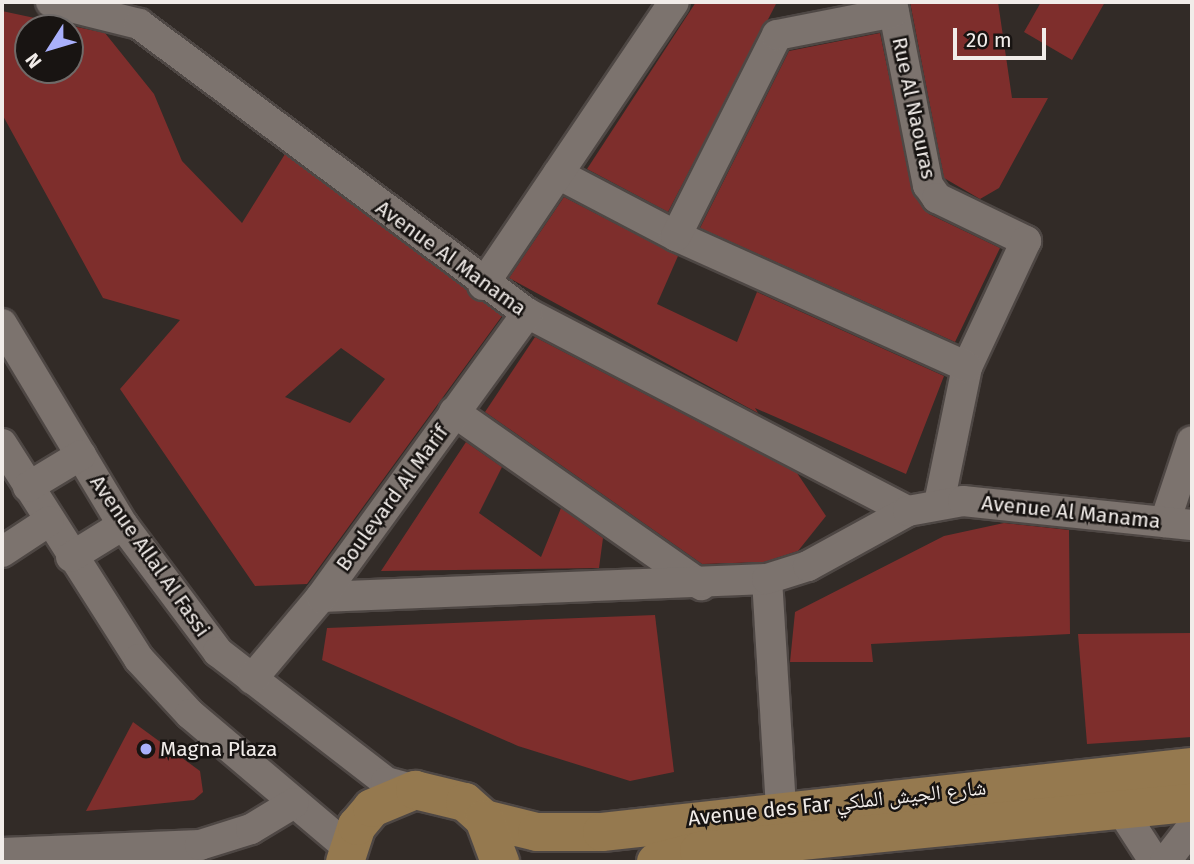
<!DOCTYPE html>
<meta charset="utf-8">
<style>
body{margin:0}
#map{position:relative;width:1194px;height:864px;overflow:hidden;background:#322b27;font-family:"Fira Sans","Noto Naskh Arabic",sans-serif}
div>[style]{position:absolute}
.building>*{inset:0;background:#7e2e2c}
.roads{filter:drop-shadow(2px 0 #4e4744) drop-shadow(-2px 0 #4e4744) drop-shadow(0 2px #4e4744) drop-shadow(0 -2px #4e4744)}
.street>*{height:30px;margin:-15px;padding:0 15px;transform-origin:15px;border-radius:15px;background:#7c736e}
.primary>*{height:38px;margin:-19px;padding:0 19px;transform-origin:19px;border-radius:19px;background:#95794f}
.dots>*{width:19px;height:19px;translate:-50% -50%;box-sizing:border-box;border:4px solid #181412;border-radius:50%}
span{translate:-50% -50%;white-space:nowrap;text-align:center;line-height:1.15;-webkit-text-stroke:5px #181412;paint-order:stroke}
.street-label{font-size:21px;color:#f1ece9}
.poi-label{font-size:21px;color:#f1ece9}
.left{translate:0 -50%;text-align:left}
.frame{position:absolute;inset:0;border:4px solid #f1ece9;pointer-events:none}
.north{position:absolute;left:14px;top:14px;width:70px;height:70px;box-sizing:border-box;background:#181412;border:2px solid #6f6a68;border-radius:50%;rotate:233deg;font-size:19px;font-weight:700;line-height:28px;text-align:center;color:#f1ece9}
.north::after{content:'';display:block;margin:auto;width:24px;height:32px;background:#a9b0fc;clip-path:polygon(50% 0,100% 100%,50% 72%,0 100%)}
.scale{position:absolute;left:953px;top:28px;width:93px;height:32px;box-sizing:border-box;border:4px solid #f1ece9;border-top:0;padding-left:9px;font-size:21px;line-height:24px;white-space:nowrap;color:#f1ece9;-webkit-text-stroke:5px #181412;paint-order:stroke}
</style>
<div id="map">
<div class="building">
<div style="clip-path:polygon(696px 2px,777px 2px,668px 212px,587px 169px)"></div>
<div style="clip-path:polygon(910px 2px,998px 2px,1012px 98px,1048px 98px,999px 188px,980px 199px,944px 178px)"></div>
<div style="clip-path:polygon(1041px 2px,1105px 2px,1072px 60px,1024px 32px)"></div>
<div style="clip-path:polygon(evenodd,2px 11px,105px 33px,154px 94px,182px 161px,242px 223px,285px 154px,502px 316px,307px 584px,255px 586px,120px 389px,180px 320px,103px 298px,2px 114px,2px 11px,28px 28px,70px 28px,70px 70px,28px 70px,28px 28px,2px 11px,341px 348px,385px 379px,350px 423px,285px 397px,341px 348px)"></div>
<div style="clip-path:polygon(880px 33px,914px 195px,929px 214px,1000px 248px,955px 342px,700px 228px,789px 51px)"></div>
<div style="clip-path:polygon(564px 197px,678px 256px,657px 304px,737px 342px,757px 292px,944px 376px,906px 474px,755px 408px,758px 413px,509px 278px)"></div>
<div style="clip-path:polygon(535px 337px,797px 473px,826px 516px,798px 551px,764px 562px,702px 564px,485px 412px)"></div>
<div style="clip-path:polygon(466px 442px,502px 467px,479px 513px,541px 557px,561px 508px,603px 538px,599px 568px,381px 571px)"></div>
<div style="clip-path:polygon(1004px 523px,1069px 530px,1070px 634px,871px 644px,873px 662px,790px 662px,795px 612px,944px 536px)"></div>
<div style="clip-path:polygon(655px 615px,674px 772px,630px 781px,518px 746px,322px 660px,327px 628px)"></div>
<div style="clip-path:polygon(1192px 633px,1192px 737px,1087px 744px,1078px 634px)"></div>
<div style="clip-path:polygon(133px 722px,200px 771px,203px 792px,194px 800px,86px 811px)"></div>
</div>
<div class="roads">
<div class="street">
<div style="left:51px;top:2px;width:91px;rotate:14deg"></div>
<div style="left:139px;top:24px;width:484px;rotate:36.7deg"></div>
<div style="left:527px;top:313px;width:429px;rotate:27.5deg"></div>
<div style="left:892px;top:2px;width:187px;rotate:78.9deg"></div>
<div style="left:928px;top:185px;width:16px;rotate:55deg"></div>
<div style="left:937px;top:198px;width:99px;rotate:25.8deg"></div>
<div style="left:1026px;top:241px;width:139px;rotate:115.1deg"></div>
<div style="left:967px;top:367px;width:140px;rotate:101.6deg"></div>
<div style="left:558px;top:174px;width:133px;rotate:27.7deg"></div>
<div style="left:676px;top:236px;width:319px;rotate:24.2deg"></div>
<div style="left:676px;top:236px;width:225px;rotate:-63.3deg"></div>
<div style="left:777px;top:35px;width:119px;rotate:-11.1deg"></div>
<div style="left:483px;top:285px;width:341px;rotate:-56deg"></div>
<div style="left:2px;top:324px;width:235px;rotate:59deg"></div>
<div style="left:123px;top:525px;width:159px;rotate:53.2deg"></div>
<div style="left:218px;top:652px;width:212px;rotate:37.7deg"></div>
<div style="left:386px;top:782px;width:30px;rotate:15deg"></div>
<div style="left:454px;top:412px;width:302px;rotate:35deg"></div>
<div style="left:2px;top:444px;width:255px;rotate:57.5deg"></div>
<div style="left:139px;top:659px;width:75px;rotate:47.2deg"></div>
<div style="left:190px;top:714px;width:204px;rotate:40.2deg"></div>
<div style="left:28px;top:487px;width:62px;rotate:-31.1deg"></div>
<div style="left:1165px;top:522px;width:85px;rotate:-71.6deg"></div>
<div style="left:2px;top:552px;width:56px;rotate:-33.4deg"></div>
<div style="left:71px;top:557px;width:61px;rotate:-31.6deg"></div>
<div style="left:767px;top:579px;width:228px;rotate:86.5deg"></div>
<div style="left:321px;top:597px;width:446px;rotate:-2.3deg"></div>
<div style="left:767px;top:579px;width:43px;rotate:-17.6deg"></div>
<div style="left:808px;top:566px;width:114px;rotate:-28.8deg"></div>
<div style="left:908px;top:511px;width:56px;rotate:-10.3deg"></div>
<div style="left:963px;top:501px;width:230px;rotate:6deg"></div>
<div style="left:252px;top:679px;width:107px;rotate:-49.9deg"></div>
<div style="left:321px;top:597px;width:351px;rotate:-54deg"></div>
<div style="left:1120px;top:808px;width:64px;rotate:57.1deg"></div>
<div style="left:2px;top:853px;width:198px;rotate:-2.3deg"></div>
<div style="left:200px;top:845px;width:53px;rotate:-17.4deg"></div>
<div style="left:251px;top:829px;width:50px;rotate:-31.2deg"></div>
<div style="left:1165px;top:862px;width:44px;rotate:-52.4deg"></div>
</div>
<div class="primary">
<div style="left:484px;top:819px;width:55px;rotate:13.8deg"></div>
<div style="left:537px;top:832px;width:65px"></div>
<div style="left:602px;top:832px;width:594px;rotate:-6.29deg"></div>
<div style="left:345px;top:862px;width:38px;rotate:-72deg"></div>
<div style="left:357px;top:826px;width:23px;rotate:-50deg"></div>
<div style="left:372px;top:808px;width:47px;rotate:-22.7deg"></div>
<div style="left:415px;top:790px;width:51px;rotate:13.5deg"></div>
<div style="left:465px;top:802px;width:25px;rotate:42deg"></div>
<div style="left:484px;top:819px;width:46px;rotate:69.6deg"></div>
<div style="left:656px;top:862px;width:44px;rotate:-14.3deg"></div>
<div style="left:699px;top:851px;width:495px;rotate:-5.6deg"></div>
</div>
</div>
<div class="dots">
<div style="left:146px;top:749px;background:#a9b0fc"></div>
</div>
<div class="street-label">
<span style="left:914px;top:108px;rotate:78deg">Rue Al Naouras</span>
<span style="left:451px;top:258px;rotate:36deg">Avenue Al Manama</span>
<span style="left:392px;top:498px;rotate:-54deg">Boulevard Al Marif</span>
<span style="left:1071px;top:512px;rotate:6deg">Avenue Al Manama</span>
<span style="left:150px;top:556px;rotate:55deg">Avenue Allal Al Fassi</span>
<span style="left:837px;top:803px;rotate:-6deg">Avenue des Far شارع الجيش الملكي</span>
</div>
<div class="poi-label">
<span class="left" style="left:160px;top:749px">Magna Plaza</span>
</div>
<div class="frame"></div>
<div class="north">N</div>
<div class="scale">20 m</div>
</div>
